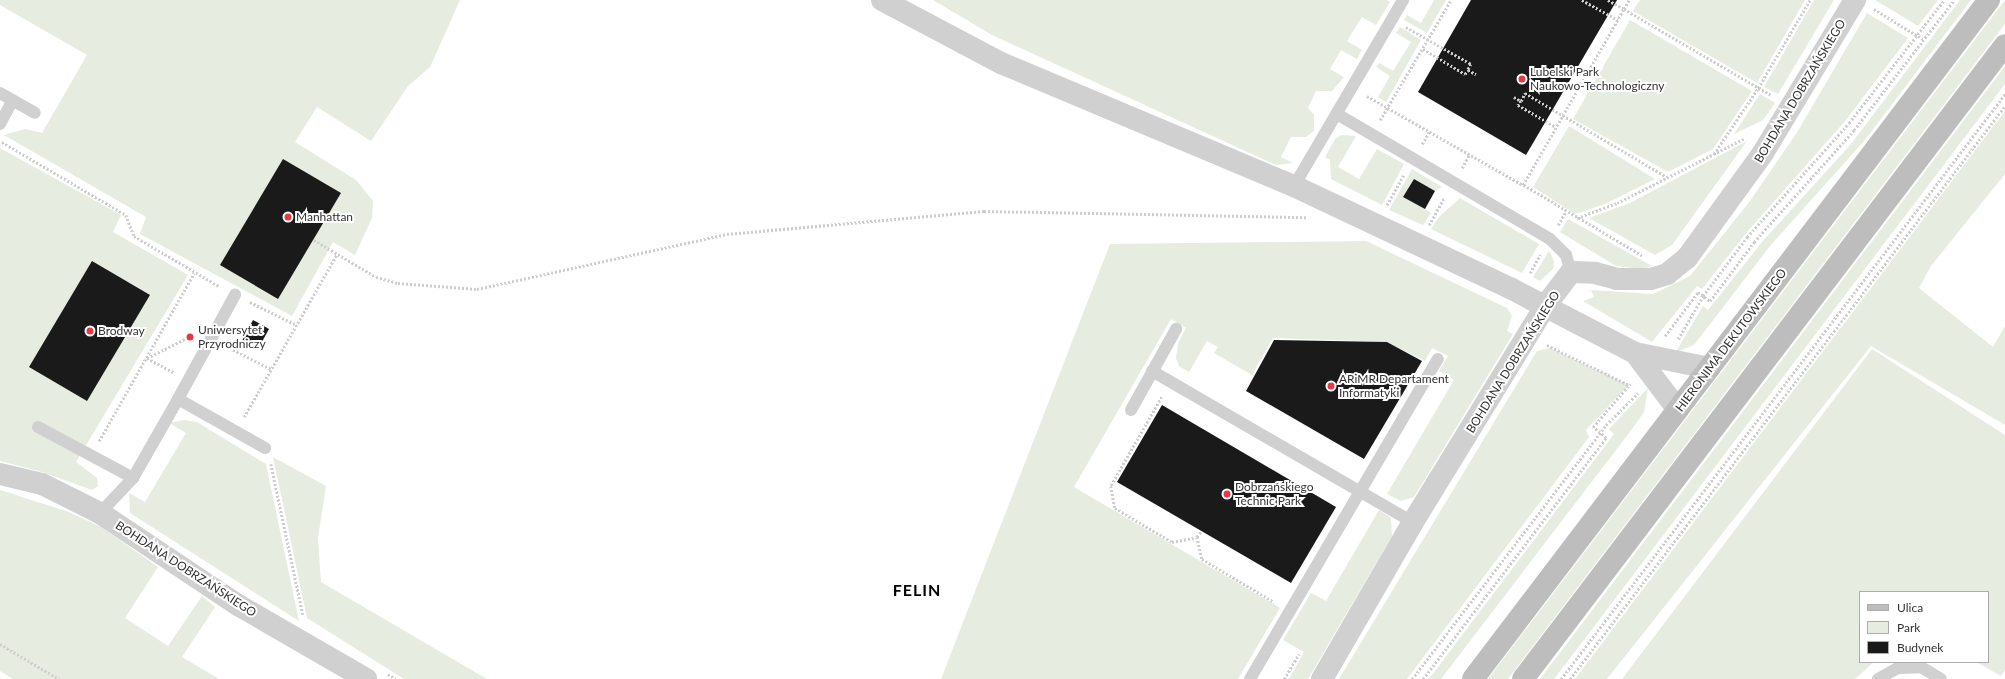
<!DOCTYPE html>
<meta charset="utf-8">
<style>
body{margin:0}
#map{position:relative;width:2005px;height:679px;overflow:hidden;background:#fff;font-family:Lato,sans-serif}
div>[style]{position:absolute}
.green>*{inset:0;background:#e6ecdf}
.building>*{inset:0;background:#1a1a1a}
.path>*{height:2.5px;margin-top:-1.25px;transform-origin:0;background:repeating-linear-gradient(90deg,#cdcdcd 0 2px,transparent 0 4px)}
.lane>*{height:12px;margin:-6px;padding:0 6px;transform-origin:6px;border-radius:6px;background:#d0d0d0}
.street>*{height:22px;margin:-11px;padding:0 11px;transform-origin:11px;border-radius:11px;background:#d0d0d0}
.secondary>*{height:22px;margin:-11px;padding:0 11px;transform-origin:11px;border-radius:11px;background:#bdbdbd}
.dots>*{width:11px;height:11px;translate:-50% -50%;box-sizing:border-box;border:2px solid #fff;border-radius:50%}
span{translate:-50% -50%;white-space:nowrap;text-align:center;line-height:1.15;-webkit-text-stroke:4px #fff;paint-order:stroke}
.poi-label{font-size:12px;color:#333}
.left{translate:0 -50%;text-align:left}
.street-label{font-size:12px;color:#333}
.district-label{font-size:16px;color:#000;font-weight:700;letter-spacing:1px}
.legend{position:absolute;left:1859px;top:591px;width:130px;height:72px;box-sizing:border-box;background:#fff;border:1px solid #adadad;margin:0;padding:5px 7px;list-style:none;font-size:12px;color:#333}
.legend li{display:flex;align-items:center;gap:8px;height:20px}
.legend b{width:20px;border:1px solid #adadad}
</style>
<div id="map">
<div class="green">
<div style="clip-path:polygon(0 0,460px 0,430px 67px,408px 86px,371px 141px,317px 107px,295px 142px,356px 180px,373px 201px,372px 218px,355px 255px,333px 242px,292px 316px,140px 234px,146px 217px,4px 135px,25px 129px,42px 133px,87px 55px,0 5px)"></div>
<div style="clip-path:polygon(933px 0,1387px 0,1390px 2px,1376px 25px,1362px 17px,1347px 41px,1362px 50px,1357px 59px,1341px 50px,1330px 69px,1344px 77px,1332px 91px,1316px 91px,1308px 108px,1314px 115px,1314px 131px,1306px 137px,1291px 137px,1281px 157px,1293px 163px,1276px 165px,992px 35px)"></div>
<div style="clip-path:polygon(1434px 0,1446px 0,1427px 33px,1404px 20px,1407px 15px,1421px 23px)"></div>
<div style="clip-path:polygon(1640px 0,1805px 0,1757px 83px,1633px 11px)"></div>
<div style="clip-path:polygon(1814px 0,1834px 0,1778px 94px,1764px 87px)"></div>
<div style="clip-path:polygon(1875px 0,1938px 0,1918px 26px)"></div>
<div style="clip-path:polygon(1960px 0,1971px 0,1865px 140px,1770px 246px,1694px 345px,1676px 352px,1703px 306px,1708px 310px,1762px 242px,1851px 144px)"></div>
<div style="clip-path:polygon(2005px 0,2005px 24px,1508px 679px,1488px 679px)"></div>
<div style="clip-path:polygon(1867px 13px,1908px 38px,1846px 120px,1747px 232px,1702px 289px,1697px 286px,1652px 342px,1583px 301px,1594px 297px,1591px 290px,1653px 294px,1690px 276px,1750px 201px,1796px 134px)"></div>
<div style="clip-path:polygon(1630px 20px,1752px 91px,1713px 149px,1668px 172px,1573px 119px)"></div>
<div style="clip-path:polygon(1400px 27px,1421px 40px,1386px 102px,1378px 97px,1390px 76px,1376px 67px,1379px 63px,1393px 71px,1411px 42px,1396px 33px)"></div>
<div style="clip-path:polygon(2005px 66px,2005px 84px,1574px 653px,1554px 679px,1540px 679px)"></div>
<div style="clip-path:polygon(1760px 94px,1775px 103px,1763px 120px,1734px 134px)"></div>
<div style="clip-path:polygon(2005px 111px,2005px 174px,1931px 266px,1919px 288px,1993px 347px,2005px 326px,2005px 425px,1871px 346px,1607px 679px,1575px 679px)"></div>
<div style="clip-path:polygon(1569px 126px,1655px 179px,1605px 204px,1575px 214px,1533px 187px)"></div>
<div style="clip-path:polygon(1341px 135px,1356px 136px,1338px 167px,1359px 179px,1377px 149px,1404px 164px,1382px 205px,1331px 179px,1330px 160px,1325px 157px,1335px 139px)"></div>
<div style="clip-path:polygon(1747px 141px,1672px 245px,1655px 255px,1589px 218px,1630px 203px)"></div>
<div style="clip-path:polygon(0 148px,121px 215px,113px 232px,188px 275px,76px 462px,97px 478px,98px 486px,92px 490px,42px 472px,0 461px)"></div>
<div style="clip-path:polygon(1412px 169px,1442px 187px,1435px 191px,1414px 179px,1404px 196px,1431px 213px,1423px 225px,1389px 210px)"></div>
<div style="clip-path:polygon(1460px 198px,1539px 244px,1522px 273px,1431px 229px,1439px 217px)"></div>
<div style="clip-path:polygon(1568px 219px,1652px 266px,1643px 269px,1616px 266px,1560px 232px)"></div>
<div style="clip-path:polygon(1366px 241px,1507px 308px,1512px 316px,1507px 331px,1513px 334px,1414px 497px,1401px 501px,1387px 494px,1454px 380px,1439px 371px,1448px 356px,1432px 348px,1425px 361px,1387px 342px,1273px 338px,1252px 375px,1214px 353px,1218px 347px,1207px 341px,1189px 372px,1179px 366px,1176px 358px,1178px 343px,1186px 328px,1171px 319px,1074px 487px,1280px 608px,1238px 679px,941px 679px,1110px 244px)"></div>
<div style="clip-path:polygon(1549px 251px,1554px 261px,1553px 269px,1540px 281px,1533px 277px)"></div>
<div style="clip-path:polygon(1550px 348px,1629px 385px,1586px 430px,1589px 437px,1407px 679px,1339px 679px,1537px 351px)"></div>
<div style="clip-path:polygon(1872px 349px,2005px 435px,2005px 670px,2001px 676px,1976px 662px,1988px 662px,1988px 592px,1860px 592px,1860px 662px,1874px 662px,1855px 679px,1622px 679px)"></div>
<div style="clip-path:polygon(1648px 388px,1644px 412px,1632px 429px,1441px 679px,1429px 679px,1614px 434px,1609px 429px)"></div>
<div style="clip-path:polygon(184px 420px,197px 422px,266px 464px,299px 621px,130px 513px,129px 493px,145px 502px,186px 433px,169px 423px)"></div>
<div style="clip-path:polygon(273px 457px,326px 486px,318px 538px,321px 582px,487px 679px,404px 679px,307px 618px)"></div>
<div style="clip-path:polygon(0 490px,69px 512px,101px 527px,158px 567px,125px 618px,168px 646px,202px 596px,215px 607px,182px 657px,219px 679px,13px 679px,0 671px)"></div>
<div style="clip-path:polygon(1379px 510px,1391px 518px,1392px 536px,1308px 679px,1289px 679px,1304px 652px,1283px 640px,1311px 593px,1326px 601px)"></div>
</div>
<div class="building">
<div style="clip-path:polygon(1471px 0,1617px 0,1526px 155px,1418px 92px)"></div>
<div style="clip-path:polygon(283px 159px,341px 193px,278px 299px,220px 265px)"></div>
<div style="clip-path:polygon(1414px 179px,1435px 191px,1425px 209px,1403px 197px)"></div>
<div style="clip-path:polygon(92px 261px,150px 295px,87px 401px,29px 367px)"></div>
<div style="clip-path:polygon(253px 320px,269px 329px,258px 349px,242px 341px)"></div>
<div style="clip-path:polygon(1274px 340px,1387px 342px,1422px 361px,1364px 459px,1246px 391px)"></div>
<div style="clip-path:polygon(1162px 405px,1336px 507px,1291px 583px,1117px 482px)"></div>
</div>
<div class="path">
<div style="left:1582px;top:0;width:41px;rotate:29.1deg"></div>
<div style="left:1608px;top:0;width:18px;rotate:29deg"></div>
<div style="left:1624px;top:9px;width:10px;rotate:-61deg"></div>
<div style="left:1874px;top:9px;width:57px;rotate:31.5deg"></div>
<div style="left:1406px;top:27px;width:75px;rotate:29.6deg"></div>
<div style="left:1471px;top:64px;width:7px;rotate:117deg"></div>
<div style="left:1423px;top:49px;width:49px;rotate:30.8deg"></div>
<div style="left:1465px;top:74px;width:5px;rotate:-53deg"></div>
<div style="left:1468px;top:70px;width:9px;rotate:27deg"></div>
<div style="left:1367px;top:96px;width:180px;rotate:29.7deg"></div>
<div style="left:1514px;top:97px;width:8px;rotate:30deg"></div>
<div style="left:1521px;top:101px;width:5px;rotate:127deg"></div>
<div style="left:1518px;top:105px;width:44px;rotate:30.1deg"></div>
<div style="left:1521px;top:101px;width:9px;rotate:-63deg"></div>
<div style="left:1525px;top:93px;width:165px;rotate:30.6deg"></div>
<div style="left:1380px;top:120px;width:139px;rotate:-59.4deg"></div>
<div style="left:2px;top:142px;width:144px;rotate:30.5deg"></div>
<div style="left:126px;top:215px;width:22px;rotate:69deg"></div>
<div style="left:134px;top:236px;width:99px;rotate:30.5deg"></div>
<div style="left:1422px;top:144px;width:14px;rotate:-60deg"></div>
<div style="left:1714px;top:154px;width:79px;rotate:-56.3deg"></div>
<div style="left:1758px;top:88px;width:102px;rotate:-59.4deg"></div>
<div style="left:1462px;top:168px;width:15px;rotate:-62deg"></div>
<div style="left:1387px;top:205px;width:35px;rotate:-61deg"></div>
<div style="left:1577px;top:218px;width:43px;rotate:-20.6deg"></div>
<div style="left:1617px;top:203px;width:144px;rotate:-26.9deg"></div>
<div style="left:1429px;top:225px;width:31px;rotate:-61deg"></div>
<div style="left:1558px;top:225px;width:16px;rotate:-60deg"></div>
<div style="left:314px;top:240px;width:72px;rotate:30.8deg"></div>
<div style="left:376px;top:277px;width:23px;rotate:15deg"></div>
<div style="left:398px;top:283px;width:79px;rotate:4.3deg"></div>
<div style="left:477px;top:289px;width:256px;rotate:-12.4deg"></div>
<div style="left:727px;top:234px;width:258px;rotate:-5.1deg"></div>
<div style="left:984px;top:211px;width:322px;rotate:1.1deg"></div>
<div style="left:1642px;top:256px;width:139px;rotate:-149.2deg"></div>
<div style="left:1523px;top:185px;width:203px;rotate:-60.2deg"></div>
<div style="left:1624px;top:9px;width:170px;rotate:30.3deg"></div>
<div style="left:1530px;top:273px;width:21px;rotate:-61deg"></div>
<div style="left:250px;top:302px;width:52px;rotate:26.1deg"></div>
<div style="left:1665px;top:336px;width:55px;rotate:-53.1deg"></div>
<div style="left:1698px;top:292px;width:15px;rotate:37deg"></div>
<div style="left:1710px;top:301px;width:74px;rotate:-53.3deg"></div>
<div style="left:1754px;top:242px;width:150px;rotate:-48.2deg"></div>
<div style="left:1854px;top:130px;width:164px;rotate:-52.4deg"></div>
<div style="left:1678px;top:339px;width:50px;rotate:-59.8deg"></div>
<div style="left:1703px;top:296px;width:74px;rotate:-53.3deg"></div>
<div style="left:1747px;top:237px;width:153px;rotate:-48.2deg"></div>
<div style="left:1849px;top:123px;width:155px;rotate:-52.3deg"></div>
<div style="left:1547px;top:345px;width:91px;rotate:26deg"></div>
<div style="left:226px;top:346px;width:51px;rotate:27.1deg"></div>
<div style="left:147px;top:358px;width:49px;rotate:-26.6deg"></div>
<div style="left:147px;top:358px;width:30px;rotate:28deg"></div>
<div style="left:1162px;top:397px;width:103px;rotate:119.8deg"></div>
<div style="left:1111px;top:486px;width:22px;rotate:80deg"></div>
<div style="left:1115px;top:508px;width:66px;rotate:30.8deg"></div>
<div style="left:1172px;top:542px;width:25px;rotate:-11deg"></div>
<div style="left:1197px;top:537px;width:7px;rotate:-56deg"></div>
<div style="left:244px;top:417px;width:188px;rotate:-60.3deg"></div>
<div style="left:99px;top:441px;width:193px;rotate:-60.5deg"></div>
<div style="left:271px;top:464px;width:154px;rotate:78deg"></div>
<div style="left:1197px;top:537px;width:23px;rotate:77deg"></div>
<div style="left:1202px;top:559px;width:84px;rotate:30.8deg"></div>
<div style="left:0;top:644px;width:69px;rotate:30.7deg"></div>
<div style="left:388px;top:674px;width:9px;rotate:32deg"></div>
<div style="left:1284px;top:679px;width:29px;rotate:-59deg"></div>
<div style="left:1412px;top:679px;width:320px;rotate:-52.6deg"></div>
<div style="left:1606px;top:425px;width:45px;rotate:-45deg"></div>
<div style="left:1423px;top:679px;width:303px;rotate:-52.8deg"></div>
<div style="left:1606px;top:438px;width:17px;rotate:-140deg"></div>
<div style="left:1593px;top:427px;width:57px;rotate:-49.3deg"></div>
<div style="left:1561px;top:679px;width:734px;rotate:-52.8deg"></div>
<div style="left:1570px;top:679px;width:719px;rotate:-52.8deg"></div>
</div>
<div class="lane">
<div style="left:0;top:93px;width:40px;rotate:29.7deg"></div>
<div style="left:1337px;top:114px;width:247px;rotate:30.4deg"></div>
<div style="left:1550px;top:239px;width:23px;rotate:45deg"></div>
<div style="left:1566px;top:255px;width:18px;rotate:74deg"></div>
<div style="left:0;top:124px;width:27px;rotate:-62deg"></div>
<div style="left:1294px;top:186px;width:216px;rotate:-59.6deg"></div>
<div style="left:1152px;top:371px;width:302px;rotate:30.1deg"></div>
<div style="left:178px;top:399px;width:119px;rotate:-61.3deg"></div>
<div style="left:1131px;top:410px;width:93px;rotate:-60.9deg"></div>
<div style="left:38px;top:427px;width:108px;rotate:28.2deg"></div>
<div style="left:100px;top:513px;width:48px;rotate:-46.7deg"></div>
<div style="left:133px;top:478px;width:91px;rotate:-60.3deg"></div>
<div style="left:178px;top:399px;width:100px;rotate:29.4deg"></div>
<div style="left:1250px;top:679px;width:371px;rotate:-59.6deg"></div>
<div style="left:1878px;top:679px;width:23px;rotate:-29deg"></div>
<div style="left:1898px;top:668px;width:23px;rotate:-2deg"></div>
<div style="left:1921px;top:667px;width:23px;rotate:31deg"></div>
</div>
<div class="street">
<div style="left:882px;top:0;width:135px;rotate:27.9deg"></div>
<div style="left:1001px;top:63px;width:318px;rotate:22.8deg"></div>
<div style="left:1294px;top:186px;width:239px;rotate:25.3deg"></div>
<div style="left:1510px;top:288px;width:141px;rotate:27.5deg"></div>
<div style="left:1635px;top:353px;width:76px;rotate:11.5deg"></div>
<div style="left:1635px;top:353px;width:71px;rotate:53deg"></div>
<div style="left:0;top:474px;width:43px;rotate:13.4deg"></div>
<div style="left:42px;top:484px;width:65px;rotate:26.6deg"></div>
<div style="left:100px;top:513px;width:166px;rotate:33.7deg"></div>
<div style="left:238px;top:605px;width:148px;rotate:30deg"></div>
<div style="left:1322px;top:679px;width:181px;rotate:-59.9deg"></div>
<div style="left:1413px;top:522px;width:255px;rotate:-58.5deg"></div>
<div style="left:1546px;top:305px;width:41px;rotate:-52.9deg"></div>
<div style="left:1571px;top:272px;width:24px;rotate:2deg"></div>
<div style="left:1595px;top:273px;width:23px;rotate:15deg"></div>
<div style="left:1617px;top:279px;width:34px"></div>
<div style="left:1651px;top:279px;width:17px;rotate:-17deg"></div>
<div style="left:1667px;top:274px;width:26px;rotate:-39deg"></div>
<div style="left:1687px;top:258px;width:130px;rotate:-54.1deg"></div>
<div style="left:1763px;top:153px;width:179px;rotate:-59deg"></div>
</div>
<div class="secondary">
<div style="left:1473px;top:679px;width:853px;rotate:-52.77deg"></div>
<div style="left:1523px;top:679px;width:796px;rotate:-52.76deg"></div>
</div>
<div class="dots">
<div style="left:1522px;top:79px;background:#e63946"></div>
<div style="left:288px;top:217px;background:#e63946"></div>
<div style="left:90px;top:331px;background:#e63946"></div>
<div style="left:190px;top:337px;background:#e63946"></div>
<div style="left:1331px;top:386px;background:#e63946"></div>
<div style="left:1227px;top:494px;background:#e63946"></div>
</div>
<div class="poi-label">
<span class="left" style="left:1530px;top:79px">Lubelski Park<br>Naukowo-Technologiczny</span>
<span class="left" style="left:296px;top:217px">Manhattan</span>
<span class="left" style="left:198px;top:337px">Uniwersytet<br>Przyrodniczy</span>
<span class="left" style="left:98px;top:331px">Brodway</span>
<span class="left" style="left:1339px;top:386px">ARiMR Departament<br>Informatyki</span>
<span class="left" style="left:1235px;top:494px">Dobrzańskiego<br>Technic Park</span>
</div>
<div class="street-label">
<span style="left:1800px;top:91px;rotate:-59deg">BOHDANA DOBRZAŃSKIEGO</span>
<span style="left:1731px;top:340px;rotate:-53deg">HIERONIMA DEKUTOWSKIEGO</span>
<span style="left:1513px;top:362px;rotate:-58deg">BOHDANA DOBRZAŃSKIEGO</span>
<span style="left:186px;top:569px;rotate:33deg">BOHDANA DOBRZAŃSKIEGO</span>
</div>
<div class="district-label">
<span style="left:917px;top:590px">FELIN</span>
</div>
<ul class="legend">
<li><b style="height:5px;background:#bdbdbd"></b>Ulica</li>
<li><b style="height:11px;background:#e6ecdf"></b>Park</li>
<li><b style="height:11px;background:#1a1a1a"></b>Budynek</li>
</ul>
</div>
